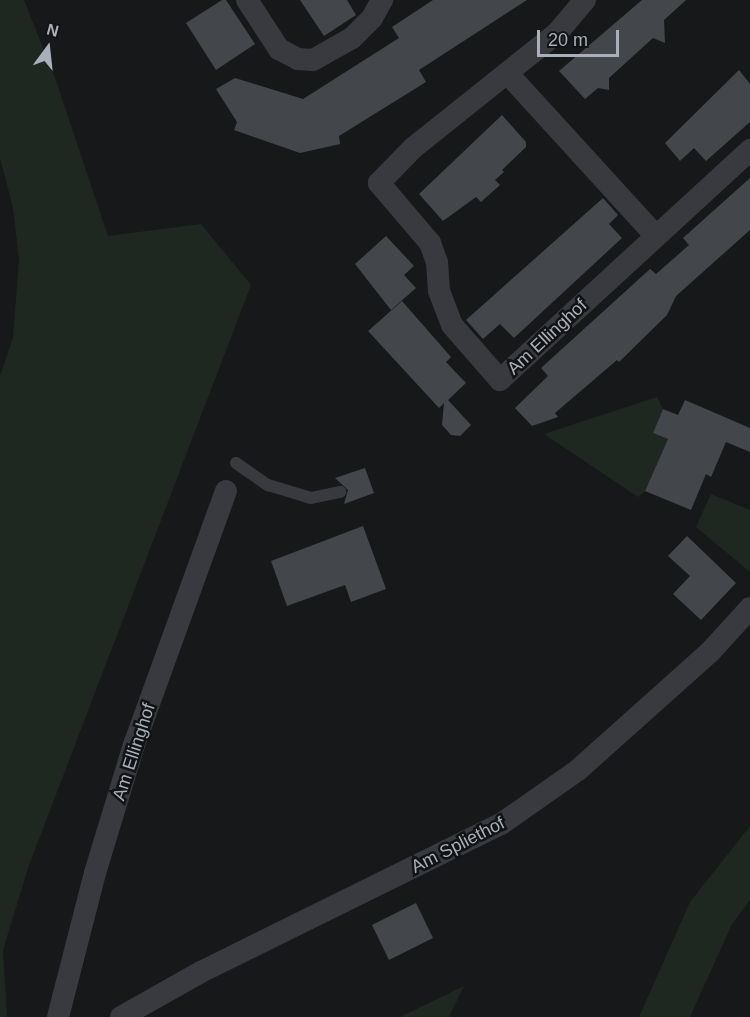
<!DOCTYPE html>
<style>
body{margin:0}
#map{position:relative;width:750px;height:1017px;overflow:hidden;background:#17181a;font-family:Helvetica,sans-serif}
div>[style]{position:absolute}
.green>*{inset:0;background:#1f2820}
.building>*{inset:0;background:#43464a}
.lane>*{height:12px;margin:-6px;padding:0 6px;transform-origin:6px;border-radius:6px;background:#383a3f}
.street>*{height:22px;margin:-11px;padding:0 11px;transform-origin:11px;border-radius:11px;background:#383a3f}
span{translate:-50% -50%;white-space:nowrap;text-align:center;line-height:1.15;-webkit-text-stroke:5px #121315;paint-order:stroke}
.street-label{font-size:18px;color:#a9b0ba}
.north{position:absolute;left:18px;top:18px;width:60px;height:60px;-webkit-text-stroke:4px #121315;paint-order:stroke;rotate:15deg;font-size:16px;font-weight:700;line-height:24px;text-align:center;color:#a9b0ba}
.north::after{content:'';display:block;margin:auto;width:21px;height:27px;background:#a9b0ba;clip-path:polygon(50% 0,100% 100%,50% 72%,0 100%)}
.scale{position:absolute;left:537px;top:30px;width:82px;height:27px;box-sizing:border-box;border:3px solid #a9b0ba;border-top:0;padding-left:8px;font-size:18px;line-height:21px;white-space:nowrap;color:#a9b0ba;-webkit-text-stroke:4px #121315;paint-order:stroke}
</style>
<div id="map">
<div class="green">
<div style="clip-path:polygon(0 0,24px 0,55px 78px,108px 236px,201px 224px,251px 285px,29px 865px,3px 950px,7px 1017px,0 1017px,0 376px,13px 338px,19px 259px,13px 208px,0 158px)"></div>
<div style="clip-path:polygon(657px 397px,663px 409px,653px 433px,668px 439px,645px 491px,638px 497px,544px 434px)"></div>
<div style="clip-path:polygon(711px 494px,750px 510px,750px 572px,696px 527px)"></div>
<div style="clip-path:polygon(750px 826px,750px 900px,732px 924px,690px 1017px,639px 1017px,690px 902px)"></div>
<div style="clip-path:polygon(464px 986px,449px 1017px,400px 1017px)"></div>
</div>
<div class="building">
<div style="clip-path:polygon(222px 0,226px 0,255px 44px,216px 70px,186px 23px)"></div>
<div style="clip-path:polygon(300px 0,347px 0,356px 15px,324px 36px)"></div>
<div style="clip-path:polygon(433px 0,527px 0,419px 70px,426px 82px,339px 136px,340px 144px,300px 153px,234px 130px,237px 122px,216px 89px,235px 78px,303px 99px,399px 38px,392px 27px)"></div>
<div style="clip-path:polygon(642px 0,686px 0,664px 20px,665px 43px,653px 38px,609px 78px,609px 90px,598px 88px,585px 99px,559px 71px)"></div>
<div style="clip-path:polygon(739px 70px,750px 84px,750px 122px,706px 161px,694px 148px,680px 161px,665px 143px)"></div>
<div style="clip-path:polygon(502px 115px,526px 142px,526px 147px,502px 170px,504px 172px,495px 180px,500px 185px,481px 202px,476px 197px,443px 221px,419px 194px)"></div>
<div style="clip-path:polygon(750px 178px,750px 230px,676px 296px,667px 315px,619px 362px,617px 360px,555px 413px,558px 417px,532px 426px,515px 408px,548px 376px,541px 368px,650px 269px,656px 274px,689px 245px,683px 238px)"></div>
<div style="clip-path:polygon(603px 198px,618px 215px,609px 224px,622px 238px,514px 338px,500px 324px,483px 339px,466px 320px)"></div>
<div style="clip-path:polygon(386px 236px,414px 266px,404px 275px,416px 288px,391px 310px,355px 264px)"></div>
<div style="clip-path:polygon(402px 301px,451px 357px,446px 362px,466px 383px,448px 400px,471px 425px,460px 436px,451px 435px,442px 425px,444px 403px,439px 408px,368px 331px)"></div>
<div style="clip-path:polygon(685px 400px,750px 428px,750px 452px,726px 442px,711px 477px,706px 474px,691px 510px,645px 491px,668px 439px,653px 433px,663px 409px,678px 415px)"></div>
<div style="clip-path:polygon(365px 468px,374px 493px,344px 504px,348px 490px,335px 478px)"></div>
<div style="clip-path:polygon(363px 526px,386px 589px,351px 602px,345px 585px,287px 606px,271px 561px)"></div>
<div style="clip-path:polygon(687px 536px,736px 583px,701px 620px,673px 594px,690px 576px,668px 556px)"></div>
<div style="clip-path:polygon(416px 903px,433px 938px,389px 960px,372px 925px)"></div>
</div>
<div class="lane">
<div style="left:236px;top:463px;width:39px;rotate:35deg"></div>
<div style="left:268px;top:485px;width:45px;rotate:16.8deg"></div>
<div style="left:311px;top:498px;width:30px;rotate:-12deg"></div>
</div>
<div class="street">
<div style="left:247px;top:0;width:59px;rotate:56.9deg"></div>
<div style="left:279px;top:49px;width:21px;rotate:28deg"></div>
<div style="left:298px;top:59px;width:15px;rotate:4deg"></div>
<div style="left:313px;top:60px;width:45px;rotate:-29.4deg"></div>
<div style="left:352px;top:38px;width:28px;rotate:-45deg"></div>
<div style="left:372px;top:18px;width:21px;rotate:-61deg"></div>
<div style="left:585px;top:0;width:43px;rotate:130.3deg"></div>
<div style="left:557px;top:33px;width:184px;rotate:141.4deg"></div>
<div style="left:413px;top:148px;width:49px;rotate:134.2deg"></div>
<div style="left:379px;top:183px;width:79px;rotate:49.6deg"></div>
<div style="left:430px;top:243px;width:20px;rotate:70deg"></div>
<div style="left:437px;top:262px;width:29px;rotate:86deg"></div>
<div style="left:439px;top:291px;width:36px;rotate:69deg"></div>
<div style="left:452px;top:325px;width:73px;rotate:48.9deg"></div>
<div style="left:500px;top:380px;width:340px;rotate:-42.6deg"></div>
<div style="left:508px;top:74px;width:219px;rotate:47.6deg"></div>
<div style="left:58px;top:1017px;width:149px;rotate:-75.6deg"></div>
<div style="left:95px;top:873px;width:134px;rotate:-73.1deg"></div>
<div style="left:134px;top:745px;width:270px;rotate:-70.1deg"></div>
<div style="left:121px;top:1017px;width:92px;rotate:-29.4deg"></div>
<div style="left:201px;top:972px;width:335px;rotate:-26.3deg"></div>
<div style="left:501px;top:824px;width:94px;rotate:-35deg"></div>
<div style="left:578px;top:770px;width:177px;rotate:-41.8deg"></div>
<div style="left:710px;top:652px;width:59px;rotate:-47.7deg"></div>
</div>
<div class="street-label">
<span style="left:547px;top:337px;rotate:-43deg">Am Ellinghof</span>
<span style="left:134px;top:752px;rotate:-72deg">Am Ellinghof</span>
<span style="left:458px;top:845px;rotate:-27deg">Am Spliethof</span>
</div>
<div class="north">N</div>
<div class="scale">20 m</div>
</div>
